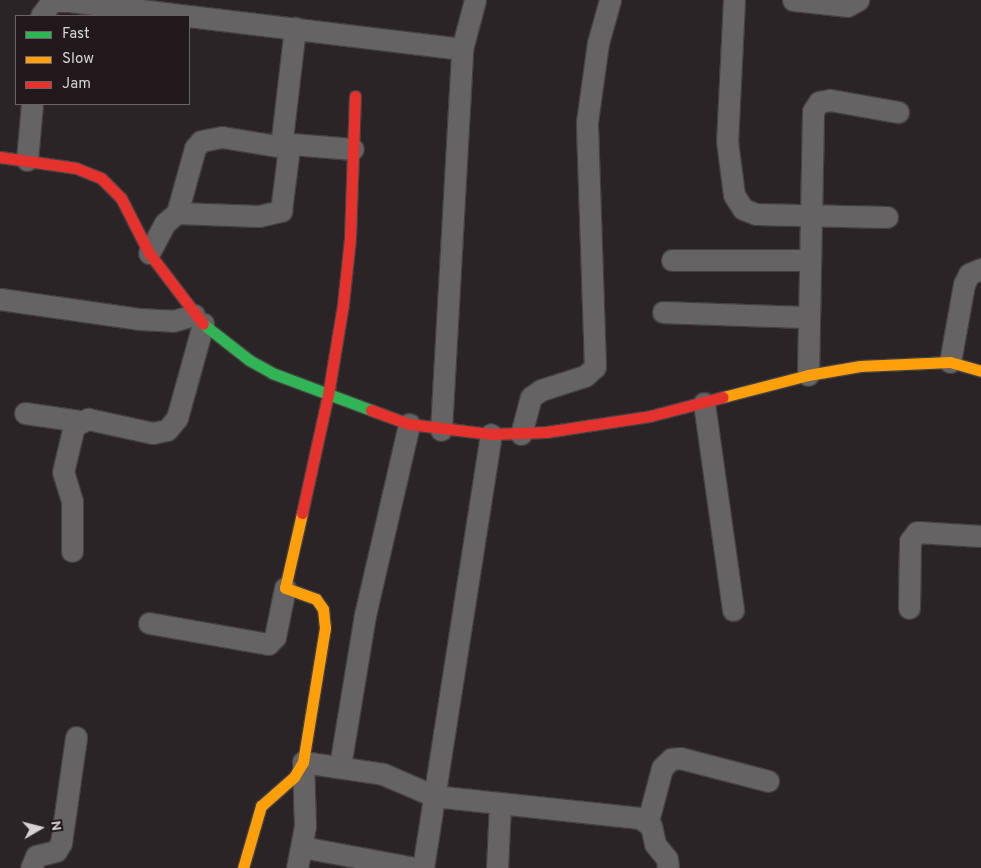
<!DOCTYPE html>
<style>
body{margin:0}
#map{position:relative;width:981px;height:868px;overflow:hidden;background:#2a2427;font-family:Overpass,sans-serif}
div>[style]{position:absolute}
.roads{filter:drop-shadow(1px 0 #454143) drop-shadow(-1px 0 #454143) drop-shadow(0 1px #454143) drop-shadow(0 -1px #454143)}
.street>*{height:21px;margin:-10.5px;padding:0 10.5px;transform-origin:10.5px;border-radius:10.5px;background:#656363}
.fast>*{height:11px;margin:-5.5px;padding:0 5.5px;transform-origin:5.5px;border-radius:5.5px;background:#30b455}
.slow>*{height:11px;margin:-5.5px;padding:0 5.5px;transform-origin:5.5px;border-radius:5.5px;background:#ff9f0a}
.jam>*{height:11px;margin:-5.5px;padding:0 5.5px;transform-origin:5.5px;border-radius:5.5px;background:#e5322d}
span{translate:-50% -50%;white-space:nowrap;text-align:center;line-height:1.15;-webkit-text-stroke:4px #22191d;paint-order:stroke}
.legend{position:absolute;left:15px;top:15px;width:175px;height:90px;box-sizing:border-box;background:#22191d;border:1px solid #6b6367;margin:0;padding:6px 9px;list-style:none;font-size:15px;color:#d9d2d5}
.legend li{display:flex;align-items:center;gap:10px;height:25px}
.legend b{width:25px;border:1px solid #6b6367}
.north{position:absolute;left:15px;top:803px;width:50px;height:50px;-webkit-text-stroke:4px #22191d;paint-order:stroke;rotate:82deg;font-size:14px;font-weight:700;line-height:20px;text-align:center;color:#d9d2d5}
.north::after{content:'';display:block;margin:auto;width:18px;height:22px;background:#d9d2d5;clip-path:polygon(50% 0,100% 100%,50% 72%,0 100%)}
</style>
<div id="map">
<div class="roads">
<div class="street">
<div style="left:734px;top:0;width:141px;rotate:92.8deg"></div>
<div style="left:727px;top:141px;width:54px;rotate:82.6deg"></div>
<div style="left:734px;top:195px;width:17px;rotate:57deg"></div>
<div style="left:743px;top:209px;width:14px;rotate:21deg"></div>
<div style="left:756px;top:214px;width:131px;rotate:1.3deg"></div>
<div style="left:793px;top:0;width:54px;rotate:6.3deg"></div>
<div style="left:847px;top:6px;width:13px;rotate:-29deg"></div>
<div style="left:41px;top:16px;width:19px;rotate:-54deg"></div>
<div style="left:52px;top:1px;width:18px"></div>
<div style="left:70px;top:1px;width:119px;rotate:7.2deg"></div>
<div style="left:189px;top:16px;width:275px;rotate:6.9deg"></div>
<div style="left:281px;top:147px;width:120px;rotate:-83.3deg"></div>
<div style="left:27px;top:160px;width:56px;rotate:-84.9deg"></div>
<div style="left:177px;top:213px;width:67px;rotate:-74.5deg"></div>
<div style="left:195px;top:148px;width:9px;rotate:-49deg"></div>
<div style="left:201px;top:141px;width:21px;rotate:-11deg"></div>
<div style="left:222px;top:137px;width:68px;rotate:9.3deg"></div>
<div style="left:149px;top:253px;width:34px;rotate:-62deg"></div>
<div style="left:165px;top:223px;width:16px;rotate:-40deg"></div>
<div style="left:177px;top:213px;width:82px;rotate:2.1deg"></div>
<div style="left:259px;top:216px;width:23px;rotate:-13deg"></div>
<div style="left:281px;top:211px;width:64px;rotate:-82.8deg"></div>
<div style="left:289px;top:148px;width:5px;rotate:-53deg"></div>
<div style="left:292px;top:144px;width:61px;rotate:4.7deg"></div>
<div style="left:672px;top:260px;width:136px"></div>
<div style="left:0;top:299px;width:140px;rotate:8.2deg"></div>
<div style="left:139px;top:319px;width:34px;rotate:3deg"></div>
<div style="left:173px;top:321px;width:22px;rotate:-16deg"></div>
<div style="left:663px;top:312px;width:145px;rotate:2deg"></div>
<div style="left:950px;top:362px;width:79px;rotate:-79.8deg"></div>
<div style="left:964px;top:284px;width:11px;rotate:-63deg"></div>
<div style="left:969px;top:274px;width:13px;rotate:-23deg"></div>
<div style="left:808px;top:375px;width:264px;rotate:-88.9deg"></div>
<div style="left:813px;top:111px;width:11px;rotate:-56deg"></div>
<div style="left:819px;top:102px;width:11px;rotate:-10deg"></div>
<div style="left:830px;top:100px;width:69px;rotate:10deg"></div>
<div style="left:704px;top:403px;width:209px;rotate:82deg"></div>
<div style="left:25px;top:413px;width:56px;rotate:8.3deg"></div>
<div style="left:441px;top:430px;width:382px;rotate:-86.8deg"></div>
<div style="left:462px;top:49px;width:51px;rotate:-75.1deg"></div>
<div style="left:521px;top:434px;width:38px;rotate:-75deg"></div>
<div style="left:531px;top:397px;width:12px;rotate:-35deg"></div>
<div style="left:541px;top:390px;width:46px;rotate:-17.7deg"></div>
<div style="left:585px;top:376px;width:13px;rotate:-42deg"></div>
<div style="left:595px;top:367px;width:245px;rotate:-91.9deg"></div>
<div style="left:587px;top:122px;width:80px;rotate:-82.1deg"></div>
<div style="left:598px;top:43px;width:45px;rotate:-74.4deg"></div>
<div style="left:72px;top:551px;width:50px;rotate:-90deg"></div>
<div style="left:72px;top:501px;width:30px;rotate:-107deg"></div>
<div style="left:63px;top:472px;width:47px;rotate:-76.6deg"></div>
<div style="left:74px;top:426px;width:16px;rotate:-27deg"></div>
<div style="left:88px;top:419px;width:66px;rotate:12.2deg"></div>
<div style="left:153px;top:433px;width:14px;rotate:-12deg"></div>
<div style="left:167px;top:430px;width:16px;rotate:-50deg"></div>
<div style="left:177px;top:418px;width:98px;rotate:-74.5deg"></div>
<div style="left:909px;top:608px;width:67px;rotate:-89.1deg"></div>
<div style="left:910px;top:541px;width:11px;rotate:-52deg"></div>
<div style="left:917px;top:532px;width:64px;rotate:3.6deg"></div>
<div style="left:149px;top:623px;width:121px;rotate:10deg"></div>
<div style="left:268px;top:644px;width:10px;rotate:-45deg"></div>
<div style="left:275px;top:637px;width:50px;rotate:-78.5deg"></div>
<div style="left:340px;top:766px;width:153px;rotate:-80.6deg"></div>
<div style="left:365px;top:615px;width:196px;rotate:-77deg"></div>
<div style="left:648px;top:821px;width:55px;rotate:-75.2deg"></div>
<div style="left:662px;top:768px;width:13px;rotate:-45deg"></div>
<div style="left:671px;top:759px;width:9px;rotate:-6deg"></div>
<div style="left:680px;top:758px;width:91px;rotate:14.6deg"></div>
<div style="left:302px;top:847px;width:115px;rotate:10.5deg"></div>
<div style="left:31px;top:868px;width:13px;rotate:-67deg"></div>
<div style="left:36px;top:856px;width:21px;rotate:-14deg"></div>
<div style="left:56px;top:851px;width:9px;rotate:-58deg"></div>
<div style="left:61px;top:843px;width:107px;rotate:-81.9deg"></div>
<div style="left:297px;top:868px;width:43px;rotate:-79.2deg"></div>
<div style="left:305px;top:826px;width:64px;rotate:-91.8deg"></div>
<div style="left:303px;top:762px;width:81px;rotate:8.5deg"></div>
<div style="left:383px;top:774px;width:56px;rotate:23.3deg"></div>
<div style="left:434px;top:796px;width:207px;rotate:6.1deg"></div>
<div style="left:640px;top:818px;width:14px;rotate:36deg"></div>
<div style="left:651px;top:826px;width:18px;rotate:77deg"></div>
<div style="left:655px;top:844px;width:19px;rotate:51deg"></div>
<div style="left:667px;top:859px;width:9px;rotate:84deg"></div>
<div style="left:423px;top:868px;width:439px;rotate:-81.1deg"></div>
<div style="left:497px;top:868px;width:63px;rotate:-87.3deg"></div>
</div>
<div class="fast">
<div style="left:203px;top:324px;width:58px;rotate:38deg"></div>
<div style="left:249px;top:360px;width:26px;rotate:29deg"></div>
<div style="left:272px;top:373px;width:106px;rotate:20.5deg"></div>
</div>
<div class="slow">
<div style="left:723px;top:397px;width:88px;rotate:-14.5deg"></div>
<div style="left:808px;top:375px;width:53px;rotate:-9.8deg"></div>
<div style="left:860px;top:366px;width:90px;rotate:-2.5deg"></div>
<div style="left:950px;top:362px;width:32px;rotate:16deg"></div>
<div style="left:243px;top:868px;width:65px;rotate:-73.8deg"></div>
<div style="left:261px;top:806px;width:44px;rotate:-41.3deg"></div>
<div style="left:294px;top:777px;width:17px;rotate:-59deg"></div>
<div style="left:303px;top:762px;width:136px;rotate:-80.7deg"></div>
<div style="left:325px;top:628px;width:19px;rotate:-96deg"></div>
<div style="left:323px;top:609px;width:12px;rotate:-125deg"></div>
<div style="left:316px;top:599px;width:33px;rotate:-160deg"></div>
<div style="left:285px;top:588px;width:77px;rotate:-77.2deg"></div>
</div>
<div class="jam">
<div style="left:0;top:157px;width:77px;rotate:8.2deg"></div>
<div style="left:76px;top:168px;width:27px;rotate:22deg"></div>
<div style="left:101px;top:178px;width:28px;rotate:45deg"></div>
<div style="left:121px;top:198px;width:62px;rotate:63deg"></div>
<div style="left:149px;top:253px;width:89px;rotate:52.7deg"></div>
<div style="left:371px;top:410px;width:40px;rotate:20.2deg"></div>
<div style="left:409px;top:424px;width:83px;rotate:7deg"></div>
<div style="left:491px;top:434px;width:55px;rotate:-2.1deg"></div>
<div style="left:546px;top:432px;width:105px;rotate:-8.7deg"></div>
<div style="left:650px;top:416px;width:75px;rotate:-14.6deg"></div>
<div style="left:302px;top:513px;width:121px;rotate:-77.6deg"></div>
<div style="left:328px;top:395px;width:92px;rotate:-80.6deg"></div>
<div style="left:343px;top:304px;width:66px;rotate:-83.9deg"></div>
<div style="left:350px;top:238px;width:142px;rotate:-88deg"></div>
</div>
</div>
<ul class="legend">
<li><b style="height:6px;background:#30b455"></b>Fast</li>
<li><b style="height:6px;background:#ff9f0a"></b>Slow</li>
<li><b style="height:6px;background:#e5322d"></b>Jam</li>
</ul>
<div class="north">N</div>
</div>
